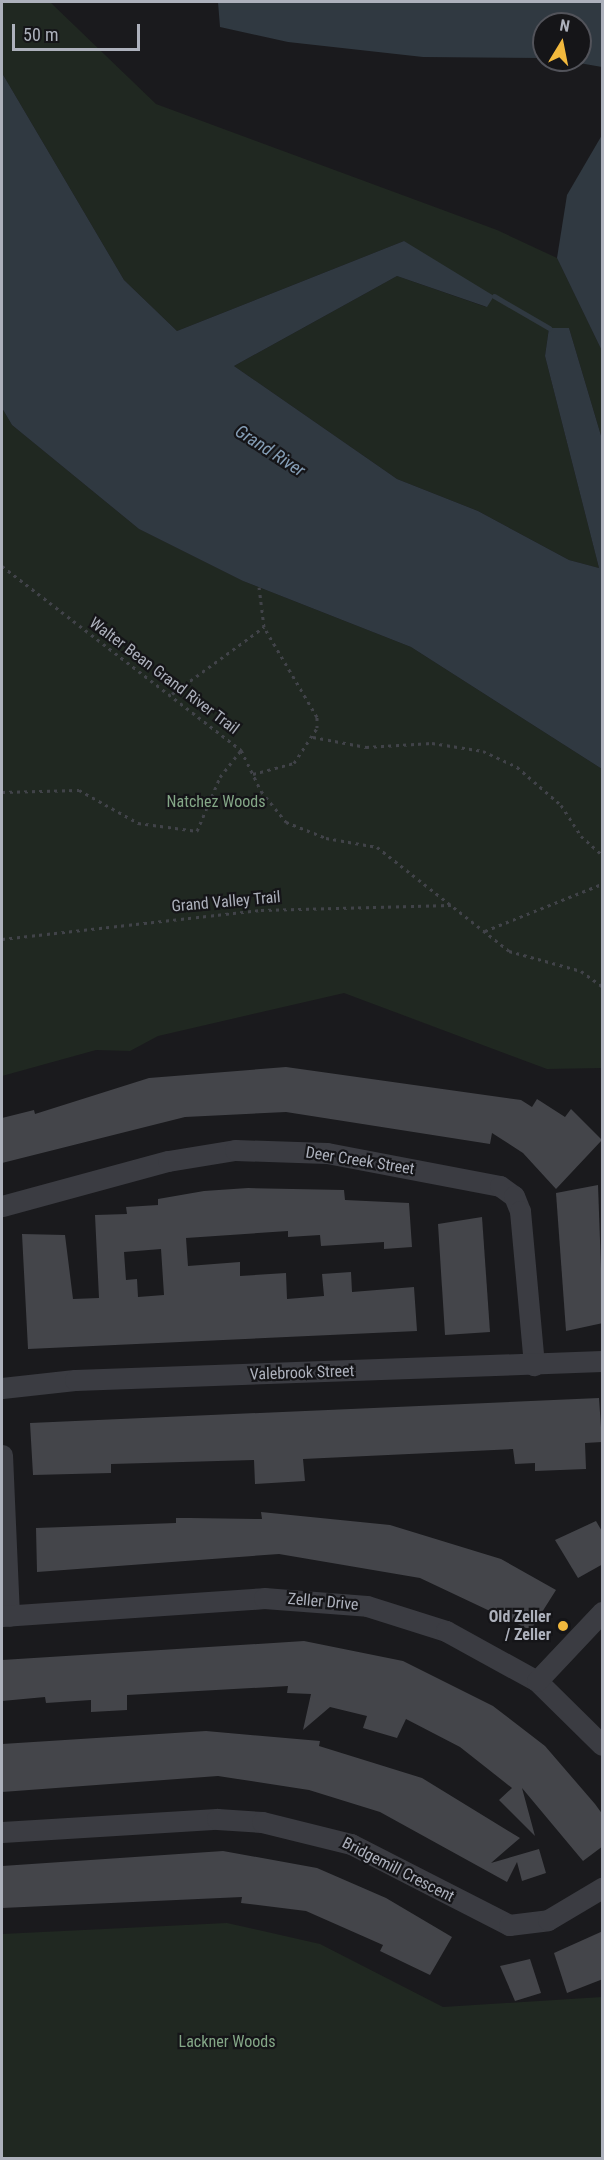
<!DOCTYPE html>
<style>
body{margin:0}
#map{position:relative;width:604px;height:2160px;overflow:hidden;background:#1a1a1d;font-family:"Roboto Condensed",sans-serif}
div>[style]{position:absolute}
.green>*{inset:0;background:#202821}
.water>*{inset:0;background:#303941}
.stream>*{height:5px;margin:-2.5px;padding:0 2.5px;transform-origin:2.5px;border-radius:2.5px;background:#303941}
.building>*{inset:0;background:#44454a}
.path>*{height:3px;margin-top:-1.5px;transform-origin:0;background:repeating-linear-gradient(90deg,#414349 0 3px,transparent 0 7.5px)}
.minor>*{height:21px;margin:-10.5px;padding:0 10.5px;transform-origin:10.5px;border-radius:10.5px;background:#3b3c42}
.dots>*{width:16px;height:16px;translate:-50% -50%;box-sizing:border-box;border:3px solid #151518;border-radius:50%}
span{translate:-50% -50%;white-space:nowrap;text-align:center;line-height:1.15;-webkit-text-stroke:4.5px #151518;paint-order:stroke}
.street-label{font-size:16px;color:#adb1bc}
.park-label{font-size:16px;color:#84a787}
.poi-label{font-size:16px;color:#adb1bc;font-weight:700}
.right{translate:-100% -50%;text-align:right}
.water-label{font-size:18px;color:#859eb6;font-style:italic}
.frame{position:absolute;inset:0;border:3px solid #adb1bc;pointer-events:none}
.north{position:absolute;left:532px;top:12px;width:60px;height:60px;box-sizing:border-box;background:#151518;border:2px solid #52535a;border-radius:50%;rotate:10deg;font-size:16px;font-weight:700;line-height:24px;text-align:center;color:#adb1bc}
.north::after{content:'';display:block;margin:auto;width:21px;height:27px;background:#f2b93d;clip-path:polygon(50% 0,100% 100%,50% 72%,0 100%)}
.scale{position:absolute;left:12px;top:24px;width:128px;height:27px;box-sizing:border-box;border:3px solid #adb1bc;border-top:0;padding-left:8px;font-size:18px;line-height:21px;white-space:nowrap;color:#adb1bc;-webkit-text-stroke:4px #151518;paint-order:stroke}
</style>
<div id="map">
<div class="green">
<div style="clip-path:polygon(2px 2px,50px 2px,156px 104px,497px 230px,557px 258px,602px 351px,602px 439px,569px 328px,549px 328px,545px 356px,599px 568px,569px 560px,478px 511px,397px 479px,234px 366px,397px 276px,486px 307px,404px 241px,177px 331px,124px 280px,2px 73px)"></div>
<div style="clip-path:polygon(2px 408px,12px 425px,139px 529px,243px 581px,411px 647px,602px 769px,602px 1068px,547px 1069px,344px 993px,158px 1036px,130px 1051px,96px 1050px,2px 1076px)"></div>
<div style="clip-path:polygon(227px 1923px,320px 1944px,443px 2007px,602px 1997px,602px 2158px,2px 2158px,2px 1934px)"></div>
</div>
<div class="water">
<div style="clip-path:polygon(218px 2px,602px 2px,602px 67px,562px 60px,580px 60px,580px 24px,544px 24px,544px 58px,423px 57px,288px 42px,220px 27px)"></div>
<div style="clip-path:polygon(2px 73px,124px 280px,177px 331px,404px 241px,494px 296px,487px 307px,397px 276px,234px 366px,397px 479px,478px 511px,569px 560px,599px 568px,545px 356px,549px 328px,569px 328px,602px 439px,602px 769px,411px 647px,243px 581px,139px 529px,12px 425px,2px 408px)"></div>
<div style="clip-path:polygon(602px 135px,602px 351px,557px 258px,567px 195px)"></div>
</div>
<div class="stream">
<div style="left:494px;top:296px;width:64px;rotate:30.2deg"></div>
</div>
<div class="building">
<div style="clip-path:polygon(286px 1067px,521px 1100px,532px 1107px,537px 1099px,565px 1117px,571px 1109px,602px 1140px,556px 1189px,523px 1153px,492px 1133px,490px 1144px,286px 1112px,185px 1117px,2px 1163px,2px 1118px,34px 1110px,35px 1114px,149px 1078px)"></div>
<div style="clip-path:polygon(598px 1185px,603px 1323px,566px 1331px,556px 1193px)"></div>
<div style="clip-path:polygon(evenodd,248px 1188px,344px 1190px,345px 1200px,409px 1203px,412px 1247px,384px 1249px,384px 1242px,321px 1246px,320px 1235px,288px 1237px,288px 1231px,186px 1238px,188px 1266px,240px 1262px,240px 1276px,286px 1273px,287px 1299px,324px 1296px,322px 1274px,351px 1272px,352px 1292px,414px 1287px,417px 1331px,28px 1349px,22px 1234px,65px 1235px,73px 1299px,99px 1298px,95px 1215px,127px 1214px,126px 1207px,158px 1205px,158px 1199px,204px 1191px,248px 1188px,161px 1249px,164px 1295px,138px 1297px,137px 1279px,126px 1280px,124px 1252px,161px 1249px)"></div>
<div style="clip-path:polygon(482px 1217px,490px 1332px,445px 1335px,438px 1224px)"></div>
<div style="clip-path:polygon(599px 1398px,602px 1442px,585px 1443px,586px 1469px,535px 1471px,535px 1463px,515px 1464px,513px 1449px,303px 1459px,305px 1481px,255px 1484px,254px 1460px,111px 1464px,111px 1473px,33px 1475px,30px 1423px)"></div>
<div style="clip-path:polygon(261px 1512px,390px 1525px,501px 1559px,556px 1590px,532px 1628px,526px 1628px,420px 1578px,279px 1554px,37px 1572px,36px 1528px,176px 1523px,176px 1518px,190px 1518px,262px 1519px)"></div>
<div style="clip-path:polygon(596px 1521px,603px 1533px,603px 1564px,578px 1578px,555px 1540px)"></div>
<div style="clip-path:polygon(304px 1641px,403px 1661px,493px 1706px,545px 1746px,595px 1804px,603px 1815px,603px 1846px,583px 1861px,522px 1788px,535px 1836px,499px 1800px,512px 1788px,460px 1747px,406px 1719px,397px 1738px,363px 1728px,367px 1716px,330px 1707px,303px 1730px,311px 1694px,287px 1693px,288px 1686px,127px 1695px,127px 1710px,91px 1712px,91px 1700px,46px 1703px,45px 1697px,2px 1701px,2px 1660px)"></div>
<div style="clip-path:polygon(206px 1731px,320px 1741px,319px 1746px,422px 1778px,520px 1838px,491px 1863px,539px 1849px,546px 1873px,522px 1881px,517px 1862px,507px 1882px,380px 1812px,309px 1790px,218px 1776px,2px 1792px,2px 1744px)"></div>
<div style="clip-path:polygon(223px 1851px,317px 1868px,386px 1898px,452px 1937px,430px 1975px,380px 1951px,383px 1945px,306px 1911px,241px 1903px,242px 1897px,2px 1908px,2px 1866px)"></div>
<div style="clip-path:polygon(603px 1931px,603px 1979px,567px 1993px,554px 1953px)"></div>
<div style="clip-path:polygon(530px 1959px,541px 1993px,515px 2001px,500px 1966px)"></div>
</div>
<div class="path">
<div style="left:2px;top:566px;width:302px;rotate:37.6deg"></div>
<div style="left:241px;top:750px;width:46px;rotate:64deg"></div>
<div style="left:261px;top:791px;width:40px;rotate:51deg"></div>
<div style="left:286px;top:822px;width:43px;rotate:21.8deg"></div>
<div style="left:326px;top:838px;width:52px;rotate:10deg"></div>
<div style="left:377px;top:847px;width:168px;rotate:38.2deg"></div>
<div style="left:509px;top:951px;width:75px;rotate:15.5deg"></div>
<div style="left:581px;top:971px;width:26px;rotate:36deg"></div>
<div style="left:172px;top:694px;width:114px;rotate:-36.1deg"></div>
<div style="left:313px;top:737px;width:54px;rotate:10.7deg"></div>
<div style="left:366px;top:747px;width:66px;rotate:-3.5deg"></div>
<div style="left:432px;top:743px;width:52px;rotate:8.9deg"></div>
<div style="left:483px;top:751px;width:38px;rotate:25deg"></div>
<div style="left:517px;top:767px;width:58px;rotate:40.8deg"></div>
<div style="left:561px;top:805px;width:37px;rotate:57deg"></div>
<div style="left:581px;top:836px;width:28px;rotate:42deg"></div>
<div style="left:253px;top:774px;width:42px;rotate:-15deg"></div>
<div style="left:294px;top:763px;width:42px;rotate:-56.7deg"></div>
<div style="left:317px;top:728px;width:11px;rotate:-90deg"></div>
<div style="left:317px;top:717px;width:104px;rotate:-120.5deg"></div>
<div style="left:264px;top:627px;width:40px;rotate:-97.1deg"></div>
<div style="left:2px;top:792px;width:77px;rotate:-1.5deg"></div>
<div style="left:79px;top:790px;width:68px;rotate:29.2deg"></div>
<div style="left:138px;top:823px;width:60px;rotate:7.7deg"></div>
<div style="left:197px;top:831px;width:59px;rotate:-66.9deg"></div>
<div style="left:220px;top:777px;width:34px;rotate:-52deg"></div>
<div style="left:485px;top:931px;width:126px;rotate:-21.9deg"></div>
<div style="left:2px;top:939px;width:261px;rotate:-6.4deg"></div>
<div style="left:261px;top:910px;width:190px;rotate:-1.5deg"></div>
</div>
<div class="minor">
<div style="left:2px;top:1206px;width:172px;rotate:-15.2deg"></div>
<div style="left:168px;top:1161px;width:68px;rotate:-9.3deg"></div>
<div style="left:235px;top:1150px;width:92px;rotate:1.9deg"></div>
<div style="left:327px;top:1153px;width:176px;rotate:10.8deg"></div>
<div style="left:500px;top:1186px;width:17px;rotate:36deg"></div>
<div style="left:514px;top:1196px;width:16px;rotate:68deg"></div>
<div style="left:520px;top:1211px;width:155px;rotate:84.8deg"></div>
<div style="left:2px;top:1388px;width:73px;rotate:-6.3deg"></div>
<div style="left:75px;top:1380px;width:527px;rotate:-2.06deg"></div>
<div style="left:2px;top:1455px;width:161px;rotate:87.5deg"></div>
<div style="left:2px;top:1616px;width:263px;rotate:-3.9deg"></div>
<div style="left:264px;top:1598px;width:103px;rotate:4.4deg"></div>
<div style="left:367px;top:1606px;width:83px;rotate:17.6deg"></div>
<div style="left:446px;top:1631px;width:104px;rotate:28.8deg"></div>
<div style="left:537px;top:1681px;width:91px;rotate:44.6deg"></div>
<div style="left:537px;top:1681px;width:95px;rotate:-46.7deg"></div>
<div style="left:2px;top:1832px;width:215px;rotate:-3.5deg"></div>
<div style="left:217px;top:1819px;width:45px;rotate:3.8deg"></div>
<div style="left:262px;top:1822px;width:92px;rotate:13.9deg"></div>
<div style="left:351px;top:1844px;width:178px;rotate:27.1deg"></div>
<div style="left:509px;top:1925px;width:39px;rotate:-7deg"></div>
<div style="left:548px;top:1920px;width:63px;rotate:-30.7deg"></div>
</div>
<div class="dots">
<div style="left:563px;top:1626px;background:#f2b93d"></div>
</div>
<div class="street-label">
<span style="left:164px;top:676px;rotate:37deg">Walter Bean Grand River Trail</span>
<span style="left:226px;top:902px;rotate:-5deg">Grand Valley Trail</span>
<span style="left:360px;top:1161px;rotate:9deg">Deer Creek Street</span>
<span style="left:302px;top:1373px;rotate:-2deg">Valebrook Street</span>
<span style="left:323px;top:1602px;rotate:5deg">Zeller Drive</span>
<span style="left:398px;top:1870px;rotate:27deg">Bridgemill Crescent</span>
</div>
<div class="park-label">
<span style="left:216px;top:802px">Natchez Woods</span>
<span style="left:227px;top:2042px">Lackner Woods</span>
</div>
<div class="poi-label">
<span class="right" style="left:551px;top:1626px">Old Zeller<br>/ Zeller</span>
</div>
<div class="water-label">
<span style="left:270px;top:451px;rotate:33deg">Grand River</span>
</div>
<div class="frame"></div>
<div class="north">N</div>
<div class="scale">50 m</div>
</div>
